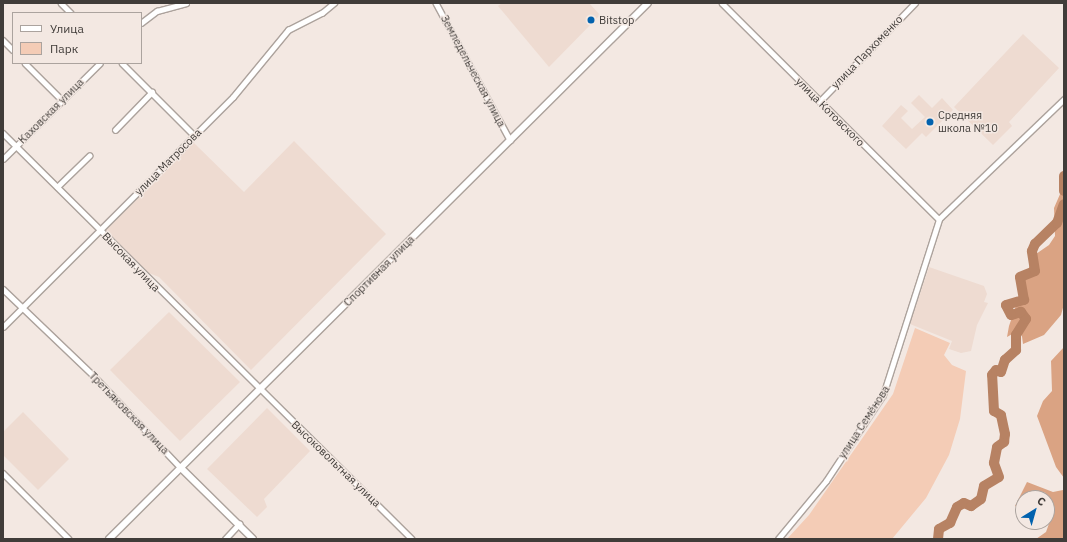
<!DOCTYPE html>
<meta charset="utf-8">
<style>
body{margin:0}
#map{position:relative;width:1067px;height:542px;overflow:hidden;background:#f3e8e2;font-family:"IBM Plex Sans",sans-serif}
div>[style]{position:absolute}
.built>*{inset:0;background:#eedbd1}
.green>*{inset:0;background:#f4ccb6}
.forest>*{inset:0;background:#daa383}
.river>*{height:10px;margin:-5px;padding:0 5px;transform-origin:5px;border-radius:5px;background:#b78263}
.roads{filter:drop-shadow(1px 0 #aca29c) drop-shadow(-1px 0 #aca29c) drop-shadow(0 1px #aca29c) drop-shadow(0 -1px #aca29c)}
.street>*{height:4.5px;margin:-2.25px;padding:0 2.25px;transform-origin:2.25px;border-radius:2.25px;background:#fff}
.secondary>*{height:6px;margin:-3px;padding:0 3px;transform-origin:3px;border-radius:3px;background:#fff}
.dots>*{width:11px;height:11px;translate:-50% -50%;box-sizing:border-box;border:2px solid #f3e8e2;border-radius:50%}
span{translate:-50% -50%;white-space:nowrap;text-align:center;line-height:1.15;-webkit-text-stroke:3px #f3e8e2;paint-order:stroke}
.poi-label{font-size:11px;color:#403c39}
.left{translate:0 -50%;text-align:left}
.street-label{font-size:11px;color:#403c39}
.frame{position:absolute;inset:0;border:4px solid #403c39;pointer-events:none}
.legend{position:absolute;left:12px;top:12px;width:130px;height:52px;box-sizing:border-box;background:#f3e8e2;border:1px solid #aba39e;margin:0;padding:5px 7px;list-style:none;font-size:12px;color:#403c39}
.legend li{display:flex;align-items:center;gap:8px;height:20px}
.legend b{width:20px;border:1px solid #aba39e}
.north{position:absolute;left:1015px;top:490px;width:40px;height:40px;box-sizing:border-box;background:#f3e8e2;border:1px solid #aba39e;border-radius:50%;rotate:37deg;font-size:11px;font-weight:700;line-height:16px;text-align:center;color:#403c39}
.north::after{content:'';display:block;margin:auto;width:14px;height:18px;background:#0262ae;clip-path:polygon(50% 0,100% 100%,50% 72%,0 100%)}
</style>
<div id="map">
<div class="built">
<div style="clip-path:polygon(502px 3px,589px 3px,600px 15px,549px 67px,498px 6px)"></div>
<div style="clip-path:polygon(1023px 34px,1059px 68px,1009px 122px,1012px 126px,993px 145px,954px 107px)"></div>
<div style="clip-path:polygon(919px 95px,932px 108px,942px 98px,953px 110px,926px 137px,922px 133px,906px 149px,882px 126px,901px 105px,908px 111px,901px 118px,912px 129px,925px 117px,911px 103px)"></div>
<div style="clip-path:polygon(294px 141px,386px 234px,251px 370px,159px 277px,149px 273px,106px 230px,194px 143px,244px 192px)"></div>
<div style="clip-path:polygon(929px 267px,984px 286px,987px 294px,984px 302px,988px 303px,977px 325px,971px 351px,961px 353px,949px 349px,952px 341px,910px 324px)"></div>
<div style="clip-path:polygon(169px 312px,240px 382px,180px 441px,110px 370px)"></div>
<div style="clip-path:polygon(267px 408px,310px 451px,264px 499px,267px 507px,257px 517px,207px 469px)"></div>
<div style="clip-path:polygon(23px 412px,69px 459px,38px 490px,3px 455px,3px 432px)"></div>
</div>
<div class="green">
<div style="clip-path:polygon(915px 328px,950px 343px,944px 355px,952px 365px,966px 371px,960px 419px,949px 455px,926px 498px,892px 539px,787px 539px,809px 515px,893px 394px)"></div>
</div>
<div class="forest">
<div style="clip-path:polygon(1064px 185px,1064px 304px,1061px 315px,1044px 335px,1023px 344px,1021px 329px,1007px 337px,1009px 326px,1033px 256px,1049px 245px,1055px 236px,1054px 208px)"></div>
<div style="clip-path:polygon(1064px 347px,1064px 478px,1056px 467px,1037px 416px,1043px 401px,1052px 391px,1051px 361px)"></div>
<div style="clip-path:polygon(1027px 482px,1053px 492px,1063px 490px,1064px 484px,1064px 539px,1036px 539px,1046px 532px,1051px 518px,1047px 517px,1047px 498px,1023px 498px,1023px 511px,1015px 506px)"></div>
</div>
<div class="river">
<div style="left:1064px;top:176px;width:15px;rotate:90deg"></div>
<div style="left:938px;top:539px;width:10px;rotate:-84deg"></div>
<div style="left:939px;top:529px;width:13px;rotate:-29deg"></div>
<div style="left:950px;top:523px;width:17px;rotate:-66deg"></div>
<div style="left:957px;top:507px;width:8px;rotate:-30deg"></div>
<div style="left:964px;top:503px;width:8px;rotate:23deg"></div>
<div style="left:971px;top:506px;width:12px;rotate:-35deg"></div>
<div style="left:981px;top:499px;width:13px;rotate:-77deg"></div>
<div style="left:984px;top:486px;width:17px;rotate:-31deg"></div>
<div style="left:999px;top:477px;width:15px;rotate:-110deg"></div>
<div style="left:994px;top:463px;width:16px;rotate:-79deg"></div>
<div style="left:997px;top:447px;width:9px;rotate:-36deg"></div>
<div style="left:1004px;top:442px;width:8px;rotate:-83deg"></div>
<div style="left:1005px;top:434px;width:19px;rotate:-102deg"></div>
<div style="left:1001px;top:415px;width:8px;rotate:-150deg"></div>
<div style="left:994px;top:411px;width:36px;rotate:-93deg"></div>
<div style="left:992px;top:375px;width:6px;rotate:-51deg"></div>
<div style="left:996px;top:370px;width:5px;rotate:22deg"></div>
<div style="left:1001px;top:372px;width:13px;rotate:-72deg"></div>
<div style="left:1005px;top:360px;width:15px;rotate:-42deg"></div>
<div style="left:1016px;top:350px;width:15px;rotate:-90deg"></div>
<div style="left:1016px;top:335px;width:19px;rotate:-58deg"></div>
<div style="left:1026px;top:319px;width:9px;rotate:-126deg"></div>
<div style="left:1021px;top:312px;width:10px;rotate:163deg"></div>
<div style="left:1011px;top:315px;width:11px;rotate:-117deg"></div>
<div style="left:1006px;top:305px;width:19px;rotate:-16deg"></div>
<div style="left:1024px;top:300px;width:23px;rotate:-100deg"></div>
<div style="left:1020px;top:277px;width:16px;rotate:-22deg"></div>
<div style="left:1035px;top:271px;width:20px;rotate:-99deg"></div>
<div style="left:1032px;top:251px;width:8px;rotate:-67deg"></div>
<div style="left:1035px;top:244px;width:30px;rotate:-44deg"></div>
<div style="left:1057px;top:223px;width:20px;rotate:-70deg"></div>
</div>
<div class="roads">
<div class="street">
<div style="left:61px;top:3px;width:14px;rotate:45deg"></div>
<div style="left:436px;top:3px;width:156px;rotate:61.6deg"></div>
<div style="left:722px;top:3px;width:306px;rotate:44.9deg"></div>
<div style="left:141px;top:23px;width:20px;rotate:-37deg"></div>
<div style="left:157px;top:11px;width:30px;rotate:-15deg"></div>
<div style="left:3px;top:40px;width:14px;rotate:45deg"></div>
<div style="left:25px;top:63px;width:52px;rotate:45deg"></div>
<div style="left:122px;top:63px;width:102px;rotate:45deg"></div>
<div style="left:819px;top:102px;width:138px;rotate:-45.9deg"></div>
<div style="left:115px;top:130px;width:53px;rotate:-45.8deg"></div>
<div style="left:3px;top:133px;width:576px;rotate:44.79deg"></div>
<div style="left:3px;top:159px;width:136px;rotate:-44.7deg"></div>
<div style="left:57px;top:187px;width:45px;rotate:-44.1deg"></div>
<div style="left:3px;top:289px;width:127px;rotate:43.7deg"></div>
<div style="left:95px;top:377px;width:125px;rotate:46.6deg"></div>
<div style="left:3px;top:327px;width:325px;rotate:-45deg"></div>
<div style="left:233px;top:97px;width:87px;rotate:-50.6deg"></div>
<div style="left:288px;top:30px;width:38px;rotate:-27deg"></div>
<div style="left:322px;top:13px;width:16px;rotate:-40deg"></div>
<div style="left:3px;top:473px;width:93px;rotate:45deg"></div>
<div style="left:225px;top:539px;width:21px;rotate:-47deg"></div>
<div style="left:778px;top:539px;width:75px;rotate:-50.4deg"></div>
<div style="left:826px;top:481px;width:103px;rotate:-56.5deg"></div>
<div style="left:883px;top:395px;width:185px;rotate:-72.3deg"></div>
<div style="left:939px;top:219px;width:173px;rotate:-43.8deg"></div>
</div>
<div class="secondary">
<div style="left:181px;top:468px;width:101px;rotate:44.6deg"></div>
<div style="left:109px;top:539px;width:760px;rotate:-44.84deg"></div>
</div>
</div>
<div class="dots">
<div style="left:591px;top:20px;background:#0262ae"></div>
<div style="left:930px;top:122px;background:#0262ae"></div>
</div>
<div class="poi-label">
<span class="left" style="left:599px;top:20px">Bitstop</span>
<span class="left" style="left:938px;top:122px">Средняя<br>школа №10</span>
</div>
<div class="street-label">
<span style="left:867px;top:52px;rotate:-46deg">улица Пархоменко</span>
<span style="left:473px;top:71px;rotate:62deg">Земледельческая улица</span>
<span style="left:51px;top:111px;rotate:-45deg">Каховская улица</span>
<span style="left:830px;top:112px;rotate:45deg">улица Котовского</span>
<span style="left:168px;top:162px;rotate:-45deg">улица Матросова</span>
<span style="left:131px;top:262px;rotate:46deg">Высокая улица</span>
<span style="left:379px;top:271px;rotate:-45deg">Спортивная улица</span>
<span style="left:129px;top:413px;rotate:46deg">Третьяковская улица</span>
<span style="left:864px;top:422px;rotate:-57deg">улица Семёнова</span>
<span style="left:336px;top:464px;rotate:44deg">Высоковольтная улица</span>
</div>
<div class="frame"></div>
<ul class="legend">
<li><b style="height:5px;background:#fff"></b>Улица</li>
<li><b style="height:11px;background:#f4ccb6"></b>Парк</li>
</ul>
<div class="north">С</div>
</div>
